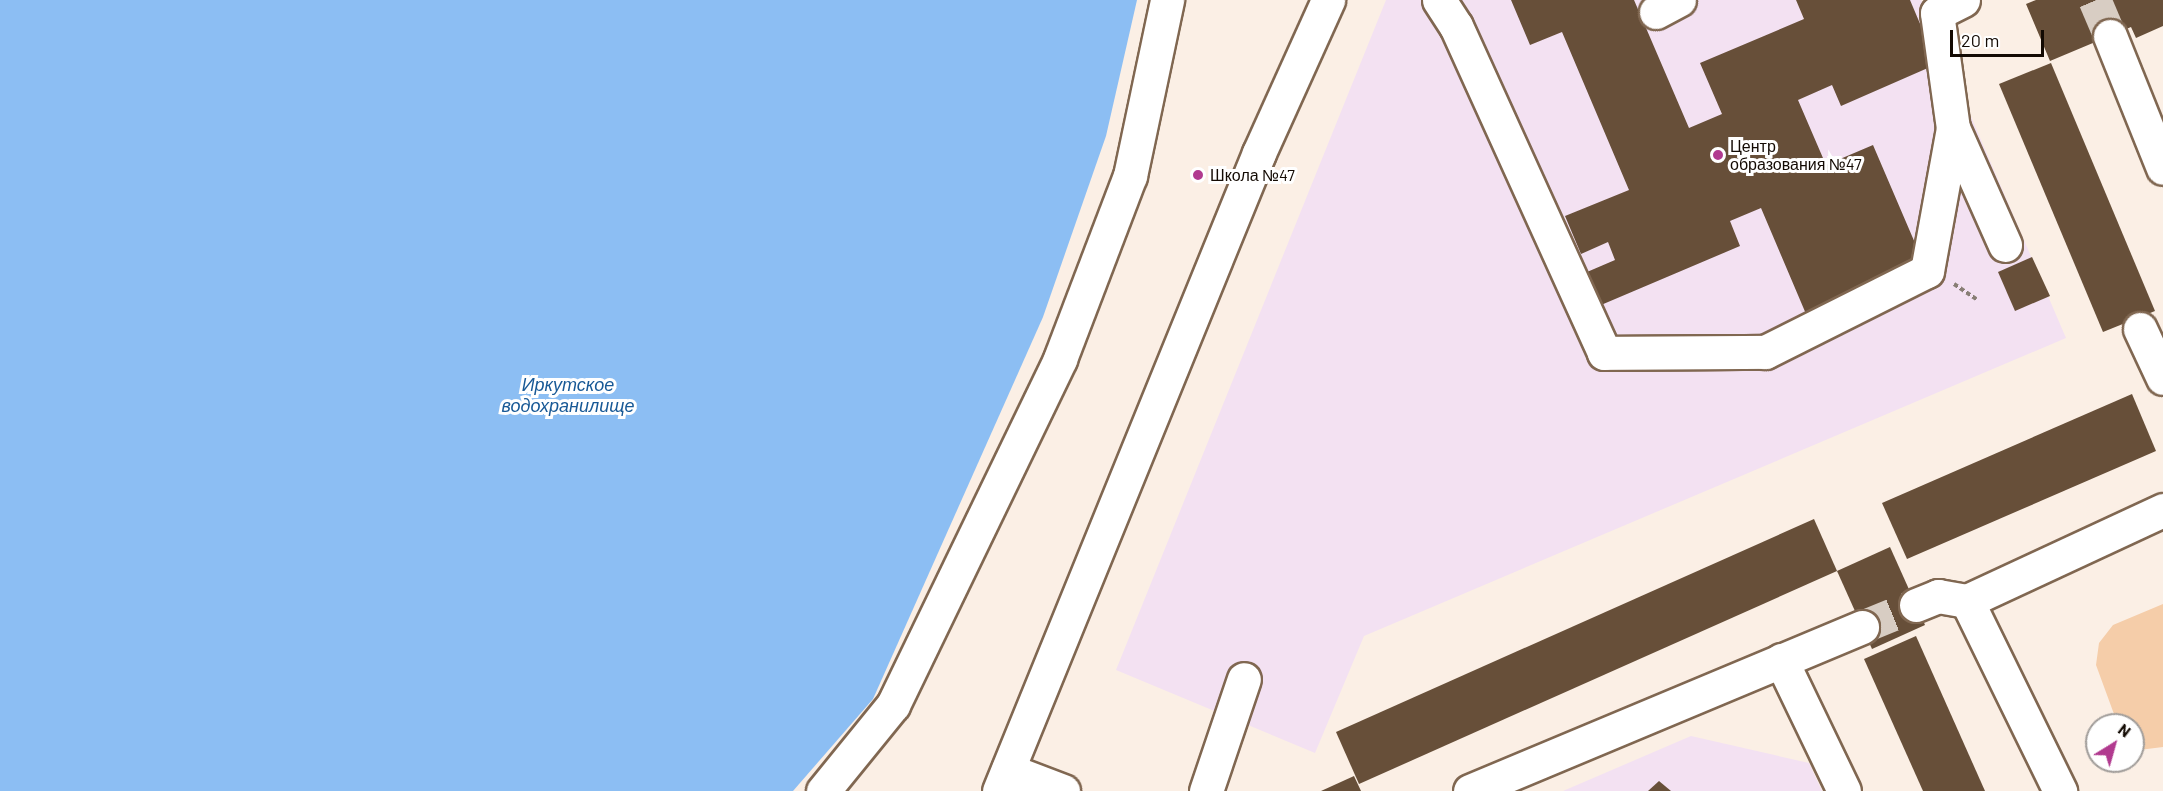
<!DOCTYPE html>
<meta charset="utf-8">
<style>
body{margin:0}
#map{position:relative;width:2163px;height:791px;overflow:hidden;background:#fbefe5;font-family:Barlow,sans-serif}
div>[style]{position:absolute}
.education>*{inset:0;background:#f3e1f2}
.green>*{inset:0;background:#f5cda9}
.water>*{inset:0;background:#8cbef3}
.building>*{inset:0;background:#674f39}
.minor-tunnel>*{height:33px;margin-top:-16.5px;transform-origin:0;background:repeating-linear-gradient(90deg,#d8cdc3 0 33px,transparent 0 49px)}
.path>*{height:4px;margin-top:-2px;transform-origin:0;background:repeating-linear-gradient(90deg,#887e75 0 4.5px,transparent 0 7.5px)}
.roads{filter:drop-shadow(2px 0 #806751) drop-shadow(-2px 0 #806751) drop-shadow(0 2px #806751) drop-shadow(0 -2px #806751)}
.minor>*{height:33px;margin:-16.5px;padding:0 16.5px;transform-origin:16.5px;border-radius:16.5px;background:#fff}
.dots>*{width:16px;height:16px;translate:-50% -50%;box-sizing:border-box;border:3px solid #fff;border-radius:50%}
span{translate:-50% -50%;white-space:nowrap;text-align:center;line-height:1.15;-webkit-text-stroke:6px #fff;paint-order:stroke}
.poi-label{font-size:16px;color:#130a03}
.left{translate:0 -50%;text-align:left}
.water-label{font-size:18px;color:#185996;font-style:italic}
.north{position:absolute;left:2085px;top:713px;width:60px;height:60px;box-sizing:border-box;background:#fff;border:2px solid #a19d9a;border-radius:50%;rotate:37deg;font-size:16px;font-weight:700;line-height:24px;text-align:center;color:#130a03}
.north::after{content:'';display:block;margin:auto;width:21px;height:27px;background:#b13a8f;clip-path:polygon(50% 0,100% 100%,50% 72%,0 100%)}
.scale{position:absolute;left:1950px;top:30px;width:94px;height:27px;box-sizing:border-box;border:3px solid #130a03;border-top:0;padding-left:8px;font-size:18px;line-height:21px;white-space:nowrap;color:#130a03;-webkit-text-stroke:4px #fff;paint-order:stroke}
</style>
<div id="map">
<div class="education">
<div style="clip-path:polygon(1386px 0,1921px 0,2066px 338px,1364px 636px,1315px 753px,1116px 670px)"></div>
<div style="clip-path:polygon(1691px 736px,1809px 763px,1822px 791px,1563px 791px)"></div>
</div>
<div class="green">
<div style="clip-path:polygon(2163px 604px,2163px 747px,2139px 750px,2133px 744px,2133px 725px,2118px 725px,2096px 665px,2099px 643px,2113px 625px)"></div>
</div>
<div class="water">
<div style="clip-path:polygon(0 0,1137px 0,1106px 136px,1043px 317px,873px 699px,793px 791px,0 791px)"></div>
</div>
<div class="building">
<div style="clip-path:polygon(1511px 0,1634px 0,1689px 128px,1722px 114px,1700px 63px,1804px 19px,1796px 0,1910px 0,1937px 64px,1841px 106px,1832px 85px,1798px 100px,1826px 165px,1873px 145px,1927px 271px,1809px 321px,1761px 208px,1730px 221px,1740px 246px,1601px 305px,1587px 272px,1615px 260px,1608px 242px,1581px 254px,1565px 216px,1629px 190px,1562px 32px,1530px 45px)"></div>
<div style="clip-path:polygon(2036px 0,2163px 0,2163px 26px,2136px 38px,2131px 27px,2050px 61px,2026px 4px)"></div>
<div style="clip-path:polygon(2051px 63px,2155px 311px,2103px 332px,1999px 84px)"></div>
<div style="clip-path:polygon(2032px 257px,2050px 296px,2015px 311px,1998px 272px)"></div>
<div style="clip-path:polygon(2132px 394px,2156px 451px,1907px 559px,1882px 503px)"></div>
<div style="clip-path:polygon(1814px 519px,1837px 571px,1359px 784px,1336px 732px)"></div>
<div style="clip-path:polygon(1890px 547px,1925px 625px,1872px 649px,1837px 571px)"></div>
<div style="clip-path:polygon(1916px 636px,1985px 791px,1923px 791px,1864px 659px)"></div>
<div style="clip-path:polygon(1354px 776px,1361px 791px,1321px 791px)"></div>
<div style="clip-path:polygon(1659px 781px,1671px 791px,1648px 791px)"></div>
</div>
<div class="minor-tunnel">
<div style="left:2095px;top:0;width:39px;rotate:67deg"></div>
<div style="left:1862px;top:627px;width:58px;rotate:-22.2deg"></div>
</div>
<div class="path">
<div style="left:1954px;top:284px;width:27px;rotate:34deg"></div>
</div>
<div class="roads">
<div class="minor">
<div style="left:1439px;top:0;width:31px;rotate:57deg"></div>
<div style="left:1456px;top:26px;width:359px;rotate:65.6deg"></div>
<div style="left:1604px;top:353px;width:161px;rotate:-0.4deg"></div>
<div style="left:1765px;top:352px;width:181px;rotate:-26.6deg"></div>
<div style="left:1927px;top:271px;width:145px;rotate:-79.7deg"></div>
<div style="left:1963px;top:0;width:29px;rotate:153deg"></div>
<div style="left:1937px;top:13px;width:116px;rotate:82.1deg"></div>
<div style="left:1953px;top:128px;width:128px;rotate:66deg"></div>
<div style="left:1656px;top:12px;width:26px;rotate:-28deg"></div>
<div style="left:2110px;top:36px;width:142px;rotate:68.1deg"></div>
<div style="left:2140px;top:329px;width:54px;rotate:64.9deg"></div>
<div style="left:1967px;top:601px;width:212px;rotate:63.9deg"></div>
<div style="left:1916px;top:605px;width:24px;rotate:-22deg"></div>
<div style="left:1938px;top:596px;width:29px;rotate:10deg"></div>
<div style="left:1967px;top:601px;width:216px;rotate:-24.9deg"></div>
<div style="left:1781px;top:660px;width:145px;rotate:64.3deg"></div>
<div style="left:1008px;top:770px;width:59px;rotate:20.9deg"></div>
<div style="left:823px;top:791px;width:111px;rotate:-50.9deg"></div>
<div style="left:893px;top:705px;width:384px;rotate:-64.2deg"></div>
<div style="left:1060px;top:359px;width:196px;rotate:-69.1deg"></div>
<div style="left:1130px;top:176px;width:180px;rotate:-78.1deg"></div>
<div style="left:999px;top:791px;width:689px;rotate:-67.83deg"></div>
<div style="left:1259px;top:153px;width:168px;rotate:-65.7deg"></div>
<div style="left:1206px;top:791px;width:118px;rotate:-71.3deg"></div>
<div style="left:1470px;top:791px;width:425px;rotate:-22.7deg"></div>
</div>
</div>
<div class="dots">
<div style="left:1718px;top:155px;background:#b13a8f"></div>
<div style="left:1198px;top:175px;background:#b13a8f"></div>
</div>
<div class="poi-label">
<span class="left" style="left:1730px;top:155px">Центр<br>образования №47</span>
<span class="left" style="left:1210px;top:175px">Школа №47</span>
</div>
<div class="water-label">
<span style="left:568px;top:395px">Иркутское<br>водохранилище</span>
</div>
<div class="north">N</div>
<div class="scale">20 m</div>
</div>
